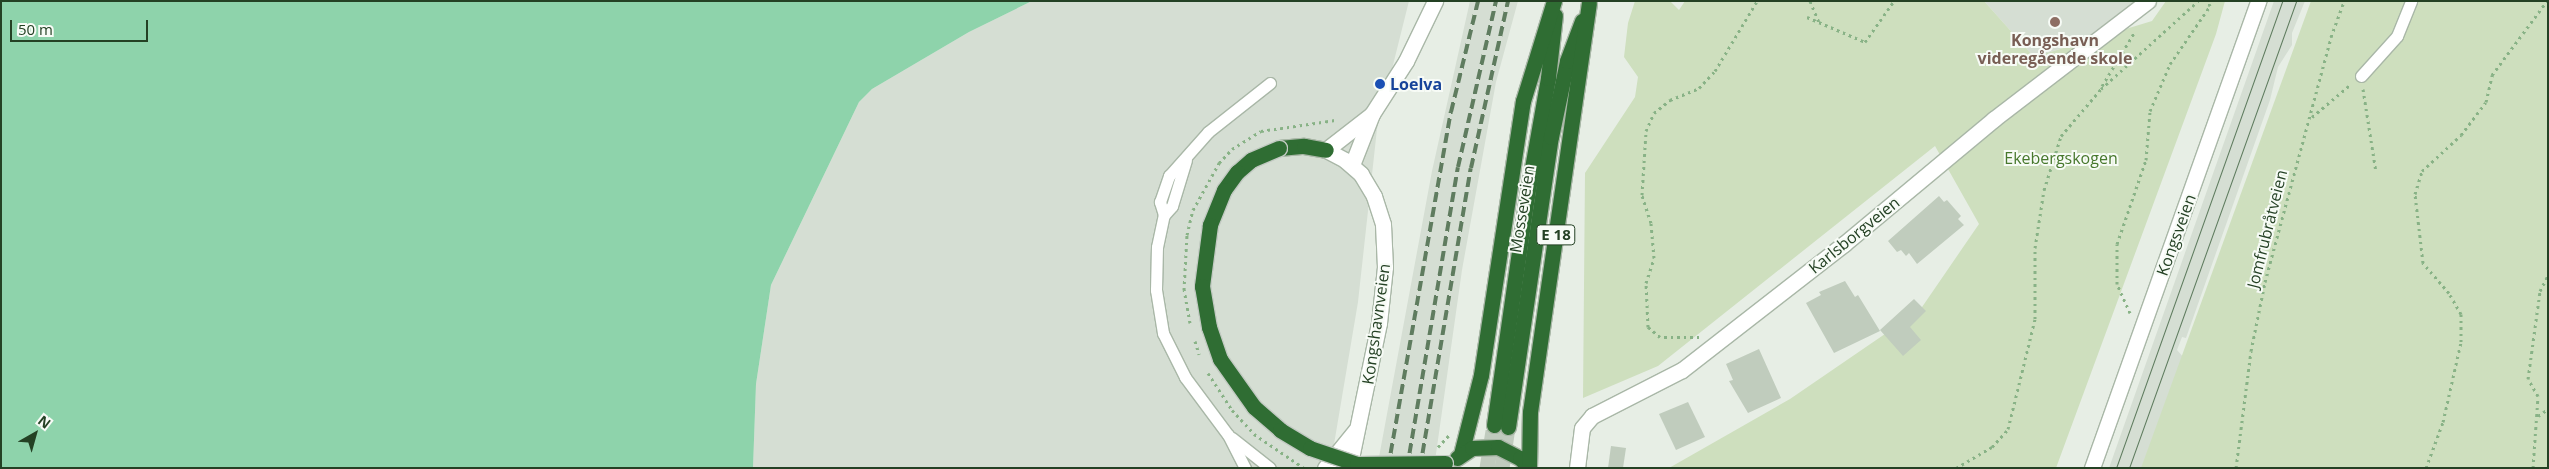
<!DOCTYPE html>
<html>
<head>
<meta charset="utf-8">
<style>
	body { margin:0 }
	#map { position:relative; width:2549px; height:469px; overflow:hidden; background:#e7eee5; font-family:"Open Sans",sans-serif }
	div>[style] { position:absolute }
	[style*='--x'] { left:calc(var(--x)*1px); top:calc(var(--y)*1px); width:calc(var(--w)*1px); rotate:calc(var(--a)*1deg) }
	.built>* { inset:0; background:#d5ded3 }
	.green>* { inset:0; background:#cedfbe }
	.water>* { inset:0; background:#8ed3ab }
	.building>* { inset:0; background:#c0ccbd }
	.highway-tunnel>* { height:15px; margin-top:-7.5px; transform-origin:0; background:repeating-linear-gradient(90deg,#c0cbbe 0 15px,transparent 0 23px) }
	.path>* { height:3px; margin-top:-1.5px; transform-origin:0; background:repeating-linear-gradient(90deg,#88b286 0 2.5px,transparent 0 6.5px) }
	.roads { filter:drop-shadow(1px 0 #a9b7a7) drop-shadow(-1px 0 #a9b7a7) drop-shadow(0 1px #a9b7a7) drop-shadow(0 -1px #a9b7a7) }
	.lane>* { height:11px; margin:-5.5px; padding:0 5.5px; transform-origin:5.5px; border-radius:5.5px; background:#fff }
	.street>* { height:15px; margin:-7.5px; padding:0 7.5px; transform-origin:7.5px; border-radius:7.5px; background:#fff }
	.secondary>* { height:15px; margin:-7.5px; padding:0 7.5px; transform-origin:7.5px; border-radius:7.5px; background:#fff }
	.highway>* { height:15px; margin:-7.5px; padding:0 7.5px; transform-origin:7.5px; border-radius:7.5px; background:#2f6d33 }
	.tram>* { height:1px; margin:-0.5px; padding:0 0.5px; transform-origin:0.5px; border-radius:0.5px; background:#5f7c5f }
	.rail>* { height:4px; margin-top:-2px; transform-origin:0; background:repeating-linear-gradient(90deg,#5f7c5f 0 10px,transparent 0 15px) }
	.path-bridge>* { height:3px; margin-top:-1.5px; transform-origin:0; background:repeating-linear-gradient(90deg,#88b286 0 2.5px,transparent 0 6.5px) }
	.bridges { filter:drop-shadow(1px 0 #c2cac2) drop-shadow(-1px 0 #c2cac2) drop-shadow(0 1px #c2cac2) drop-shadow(0 -1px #c2cac2) }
	.highway-bridge>* { height:15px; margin:-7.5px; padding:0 7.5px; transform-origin:7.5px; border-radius:7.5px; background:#2f6d33 }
	.dots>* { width:14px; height:14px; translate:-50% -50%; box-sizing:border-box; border:2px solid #f7fbf6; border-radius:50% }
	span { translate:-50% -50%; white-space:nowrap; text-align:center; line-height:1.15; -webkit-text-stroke:4px #f7fbf6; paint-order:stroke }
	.shield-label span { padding:1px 4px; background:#f7fbf6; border:1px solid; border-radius:4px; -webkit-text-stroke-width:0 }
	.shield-label { font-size:15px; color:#244124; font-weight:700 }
	.education-label { font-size:16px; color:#785e54; font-weight:700 }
	.transit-label { font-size:16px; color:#164399; font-weight:700 }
	.left { translate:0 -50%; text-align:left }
	.park-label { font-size:16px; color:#47782d }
	.street-label { font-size:16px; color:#244124 }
	.frame { position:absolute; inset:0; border:2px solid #244124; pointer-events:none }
	.north { position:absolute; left:10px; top:409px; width:50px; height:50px; -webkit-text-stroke:4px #f7fbf6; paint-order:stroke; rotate:38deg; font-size:14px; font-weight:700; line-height:20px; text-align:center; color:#244124 }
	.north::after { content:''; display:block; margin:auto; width:18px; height:22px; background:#244124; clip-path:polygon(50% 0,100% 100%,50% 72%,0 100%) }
	.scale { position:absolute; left:10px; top:20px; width:138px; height:22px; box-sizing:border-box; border:2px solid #244124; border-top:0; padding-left:6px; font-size:15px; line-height:18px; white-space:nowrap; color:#244124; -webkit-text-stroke:4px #f7fbf6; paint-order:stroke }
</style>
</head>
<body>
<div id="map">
	<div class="built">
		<i style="clip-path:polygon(1032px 1px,1409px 1px,1377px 129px,1358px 302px,1330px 468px,753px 468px,756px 384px,771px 285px,859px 102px,872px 89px,969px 32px)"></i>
		<i style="clip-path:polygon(1470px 1px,1518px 1px,1496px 82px,1462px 270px,1434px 468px,1377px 468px,1432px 171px)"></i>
		<i style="clip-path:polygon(1984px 1px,2135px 1px,2082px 42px,2034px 57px)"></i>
		<i style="clip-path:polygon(2274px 1px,2305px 1px,2292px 33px,2292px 45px,2278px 67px,2270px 100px,2186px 338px,2182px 337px,2177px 350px,2185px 359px,2147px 468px,2109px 468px)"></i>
	</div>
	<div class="green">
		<i style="clip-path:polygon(1635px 1px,1670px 1px,1679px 10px,1685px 1px,1984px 1px,2034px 57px,2152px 21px,2166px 1px,2225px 1px,2216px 34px,2056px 468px,1669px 468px,1790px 399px,1920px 310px,1979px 224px,1935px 146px,1658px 366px,1583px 398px,1585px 173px,1635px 97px,1638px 77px,1624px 57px,1628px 23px)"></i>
		<i style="clip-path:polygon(2311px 1px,2548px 1px,2548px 468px,2141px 468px)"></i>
	</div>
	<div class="water">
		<i style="clip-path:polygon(1px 1px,1032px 1px,969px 32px,872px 89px,859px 102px,771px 285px,756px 384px,753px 468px,1px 468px)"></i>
	</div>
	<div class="building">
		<i style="clip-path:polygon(1939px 196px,1944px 202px,1947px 200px,1961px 216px,1958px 219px,1964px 225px,1917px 264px,1909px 253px,1906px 256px,1901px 250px,1897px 252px,1888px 241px)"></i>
		<i style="clip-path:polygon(1845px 281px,1855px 297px,1858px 295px,1880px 331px,1834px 353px,1806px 303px,1821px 295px,1819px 292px)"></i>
		<i style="clip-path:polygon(1914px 299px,1926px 311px,1910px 327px,1921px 340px,1903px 356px,1880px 330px)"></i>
		<i style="clip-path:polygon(1759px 349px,1781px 398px,1748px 413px,1729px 381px,1733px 380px,1726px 364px)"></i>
		<i style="clip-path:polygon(1688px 402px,1705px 437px,1676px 450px,1659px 414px)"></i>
		<i style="clip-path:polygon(1611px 446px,1626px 448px,1623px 468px,1608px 468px)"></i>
	</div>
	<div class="highway-tunnel">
		<i style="--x:1487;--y:468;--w:44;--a:-80.8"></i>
		<i style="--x:1502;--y:468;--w:41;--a:-81.7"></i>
	</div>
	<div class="path">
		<i style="--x:1810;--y:1;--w:23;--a:67"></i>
		<i style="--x:1807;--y:17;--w:63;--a:23.3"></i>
		<i style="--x:1865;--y:42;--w:50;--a:-54.7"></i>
		<i style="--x:2102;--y:86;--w:62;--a:-58.9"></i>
		<i style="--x:2363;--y:89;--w:84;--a:81.1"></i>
		<i style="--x:2312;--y:117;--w:51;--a:-40.2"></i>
		<i style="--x:2130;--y:313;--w:32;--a:-114"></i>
		<i style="--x:2117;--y:284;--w:40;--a:-90"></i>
		<i style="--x:2117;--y:244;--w:89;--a:-71"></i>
		<i style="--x:2146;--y:160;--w:49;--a:-85.3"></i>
		<i style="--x:2150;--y:111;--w:51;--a:-66.9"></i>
		<i style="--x:2170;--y:64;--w:70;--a:-55.4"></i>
		<i style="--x:2210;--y:6;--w:5;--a:-112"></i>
		<i style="--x:1190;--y:323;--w:34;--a:-100"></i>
		<i style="--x:1184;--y:290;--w:55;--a:-86.9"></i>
		<i style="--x:1187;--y:235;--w:26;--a:-77"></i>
		<i style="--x:1193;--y:210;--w:54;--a:-61"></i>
		<i style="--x:1219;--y:163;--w:19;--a:-47"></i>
		<i style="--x:1232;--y:149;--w:34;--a:-32"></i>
		<i style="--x:1261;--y:131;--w:75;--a:-8.5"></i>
		<i style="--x:1699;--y:337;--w:39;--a:180"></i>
		<i style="--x:1660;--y:337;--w:16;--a:-140"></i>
		<i style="--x:1648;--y:327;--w:44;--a:-92.6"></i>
		<i style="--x:1646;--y:283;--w:26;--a:-72"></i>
		<i style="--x:1654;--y:258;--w:35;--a:-95"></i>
		<i style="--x:1651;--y:223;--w:29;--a:-108"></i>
		<i style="--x:1642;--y:195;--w:64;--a:-86.4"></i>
		<i style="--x:1646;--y:131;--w:20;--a:-66"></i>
		<i style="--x:1654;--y:113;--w:21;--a:-39"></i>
		<i style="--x:1670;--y:100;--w:31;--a:-22"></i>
		<i style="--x:1699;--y:88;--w:23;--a:-47"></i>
		<i style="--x:1715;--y:71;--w:82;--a:-59"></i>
		<i style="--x:1195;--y:341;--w:14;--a:73"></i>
		<i style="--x:1208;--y:373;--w:44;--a:57"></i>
		<i style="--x:1232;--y:410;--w:33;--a:47"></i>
		<i style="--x:1254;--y:434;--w:60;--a:34.2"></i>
		<i style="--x:2538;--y:416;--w:12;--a:-35"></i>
		<i style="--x:1956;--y:468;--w:42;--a:-30.3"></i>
		<i style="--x:1992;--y:447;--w:24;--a:-48"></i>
		<i style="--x:2008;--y:429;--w:113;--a:-76.2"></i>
		<i style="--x:2035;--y:319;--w:71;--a:-90"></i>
		<i style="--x:2035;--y:248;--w:59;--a:-81.2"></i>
		<i style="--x:2044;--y:190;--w:57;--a:-72.5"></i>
		<i style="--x:2061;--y:136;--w:62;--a:-49.6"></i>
		<i style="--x:2101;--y:89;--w:131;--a:-42.2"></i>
		<i style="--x:2236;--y:468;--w:118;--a:-82.7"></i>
		<i style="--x:2251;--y:351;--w:70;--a:-78.5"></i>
		<i style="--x:2265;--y:282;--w:254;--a:-74.9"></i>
		<i style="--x:2331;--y:37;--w:38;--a:-70"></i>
		<i style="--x:2426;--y:468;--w:49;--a:-69.7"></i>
		<i style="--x:2443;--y:422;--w:82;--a:-77.3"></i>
		<i style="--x:2461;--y:342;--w:28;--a:-90"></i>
		<i style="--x:2461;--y:314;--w:24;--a:-120"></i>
		<i style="--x:2449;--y:293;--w:40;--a:-131"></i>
		<i style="--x:2423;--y:263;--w:69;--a:-96.6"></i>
		<i style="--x:2415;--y:194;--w:24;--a:-73"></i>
		<i style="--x:2422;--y:171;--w:53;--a:-42.7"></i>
		<i style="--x:2461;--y:135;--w:41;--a:-52.9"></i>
		<i style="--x:2486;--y:102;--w:28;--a:-77"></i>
		<i style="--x:2492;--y:75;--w:92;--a:-53.4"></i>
		<i style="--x:2533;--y:468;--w:72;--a:-86"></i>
		<i style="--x:2538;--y:396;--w:20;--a:-120"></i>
		<i style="--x:2528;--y:379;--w:89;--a:-82.2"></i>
		<i style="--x:2540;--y:291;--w:18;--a:-63"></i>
	</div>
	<div class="roads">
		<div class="lane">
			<i style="--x:2361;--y:76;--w:54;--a:-48"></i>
			<i style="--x:2397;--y:36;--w:38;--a:-68"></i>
			<i style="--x:1164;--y:215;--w:12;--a:-48"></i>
			<i style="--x:1172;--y:206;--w:48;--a:-73.1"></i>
			<i style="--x:1232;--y:438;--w:48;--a:38.3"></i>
			<i style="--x:1245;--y:468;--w:37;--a:-117"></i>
			<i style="--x:1228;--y:435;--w:72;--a:-126.6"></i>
			<i style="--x:1185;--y:377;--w:49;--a:-116.6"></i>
			<i style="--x:1163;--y:333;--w:44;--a:-99.2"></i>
			<i style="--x:1156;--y:290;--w:43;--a:-88.7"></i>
			<i style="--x:1157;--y:247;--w:33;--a:-78"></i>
			<i style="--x:1164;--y:215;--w:14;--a:-107"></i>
			<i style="--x:1160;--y:202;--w:28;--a:-71"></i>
			<i style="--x:1169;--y:176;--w:59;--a:-48.4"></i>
			<i style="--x:1208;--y:132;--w:79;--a:-38.3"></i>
		</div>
		<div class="street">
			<i style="--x:1352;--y:165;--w:55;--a:-68.6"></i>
			<i style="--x:1372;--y:114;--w:63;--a:-57.3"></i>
			<i style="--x:1406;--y:61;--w:67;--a:-64.2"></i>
			<i style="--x:1325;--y:468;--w:48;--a:-51"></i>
			<i style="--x:1349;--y:468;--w:148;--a:-78.3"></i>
			<i style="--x:1379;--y:323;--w:56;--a:-83.9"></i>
			<i style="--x:1385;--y:267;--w:43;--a:-92.7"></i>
			<i style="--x:1383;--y:224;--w:29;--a:-108"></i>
			<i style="--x:1374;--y:196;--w:26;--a:-121"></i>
			<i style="--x:1361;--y:174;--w:21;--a:-139"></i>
			<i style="--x:1345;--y:160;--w:21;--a:-152"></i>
			<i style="--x:1326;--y:150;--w:58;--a:-38"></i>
			<i style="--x:1577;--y:468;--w:40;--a:-82.9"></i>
			<i style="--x:1582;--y:428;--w:16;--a:-50"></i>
			<i style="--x:1592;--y:416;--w:101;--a:-27.1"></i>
			<i style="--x:1682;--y:370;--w:205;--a:-37.9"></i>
			<i style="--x:1844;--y:244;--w:195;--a:-39.8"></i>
			<i style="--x:1994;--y:119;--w:194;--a:-37.5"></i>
		</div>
		<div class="secondary">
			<i style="--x:2092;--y:468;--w:496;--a:-70.4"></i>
		</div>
		<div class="highway">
			<i style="--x:1279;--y:148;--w:25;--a:-5"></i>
			<i style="--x:1304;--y:146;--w:22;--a:10"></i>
			<i style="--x:1494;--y:425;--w:231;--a:-81.8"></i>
			<i style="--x:1527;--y:196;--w:120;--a:-79.9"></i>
			<i style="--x:1548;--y:78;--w:63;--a:-83.7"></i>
			<i style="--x:1508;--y:427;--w:293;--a:-81.6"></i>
			<i style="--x:1551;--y:137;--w:78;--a:-78.1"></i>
			<i style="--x:1567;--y:61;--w:43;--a:-69.4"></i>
			<i style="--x:1461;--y:454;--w:81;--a:-75.8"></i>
			<i style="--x:1481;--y:375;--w:277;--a:-81.3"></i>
			<i style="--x:1523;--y:101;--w:105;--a:-72.8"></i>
			<i style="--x:1457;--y:458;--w:18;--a:-34"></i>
			<i style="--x:1472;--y:448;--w:26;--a:-2"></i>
			<i style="--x:1498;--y:447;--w:25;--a:27"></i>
			<i style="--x:1520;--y:458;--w:13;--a:48"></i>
			<i style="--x:1529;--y:468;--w:56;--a:-89"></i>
			<i style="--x:1530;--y:412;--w:413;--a:-81.8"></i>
		</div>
	</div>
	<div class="tram">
		<i style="--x:2116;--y:468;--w:496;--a:-70.4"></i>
		<i style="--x:2129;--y:468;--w:496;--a:-70.3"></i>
	</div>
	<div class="rail">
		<i style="--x:1388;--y:468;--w:362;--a:-80"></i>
		<i style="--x:1451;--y:112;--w:114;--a:-76.3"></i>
		<i style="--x:1407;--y:468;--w:305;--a:-80.4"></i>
		<i style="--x:1458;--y:167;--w:170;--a:-77.1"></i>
		<i style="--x:1420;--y:468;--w:304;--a:-80.4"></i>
		<i style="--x:1471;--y:168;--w:171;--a:-77.5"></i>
	</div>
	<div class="path-bridge">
		<i style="--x:1438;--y:447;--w:19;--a:-47"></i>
	</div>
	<div class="bridges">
		<div class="highway-bridge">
			<i style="--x:1279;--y:148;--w:30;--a:157"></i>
			<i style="--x:1251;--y:160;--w:18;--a:139"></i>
			<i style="--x:1237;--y:172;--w:22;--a:126"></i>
			<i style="--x:1224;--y:190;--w:38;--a:112"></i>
			<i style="--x:1210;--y:225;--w:62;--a:97.5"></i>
			<i style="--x:1202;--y:286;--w:42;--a:80.3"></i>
			<i style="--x:1209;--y:327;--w:34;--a:71"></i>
			<i style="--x:1220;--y:359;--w:59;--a:54.7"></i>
			<i style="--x:1254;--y:407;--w:35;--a:41"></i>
			<i style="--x:1280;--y:430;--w:35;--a:31"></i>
			<i style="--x:1310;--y:448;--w:50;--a:18.8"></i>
			<i style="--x:1357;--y:464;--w:88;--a:-0.7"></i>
		</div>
	</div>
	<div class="dots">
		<i style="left:2055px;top:22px;background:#8d6e63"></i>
		<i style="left:1380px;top:84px;background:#1a4fb4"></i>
	</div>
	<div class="shield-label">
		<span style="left:1556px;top:235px">E 18</span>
	</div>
	<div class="education-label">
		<span style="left:2055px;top:49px">Kongshavn<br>videregående skole</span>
	</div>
	<div class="transit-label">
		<span class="left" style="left:1390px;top:84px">Loelva</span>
	</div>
	<div class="park-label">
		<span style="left:2061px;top:158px">Ekebergskogen</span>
	</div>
	<div class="street-label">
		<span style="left:1522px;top:209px;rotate:-81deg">Mosseveien</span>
		<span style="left:2267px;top:229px;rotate:-76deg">Jomfrubråtveien</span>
		<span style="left:1854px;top:235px;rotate:-39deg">Karlsborgveien</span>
		<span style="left:2176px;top:235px;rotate:-70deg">Kongsveien</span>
		<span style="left:1376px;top:324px;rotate:-82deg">Kongshavnveien</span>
	</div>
	<div class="frame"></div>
	<div class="north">N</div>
	<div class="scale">50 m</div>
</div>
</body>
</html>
